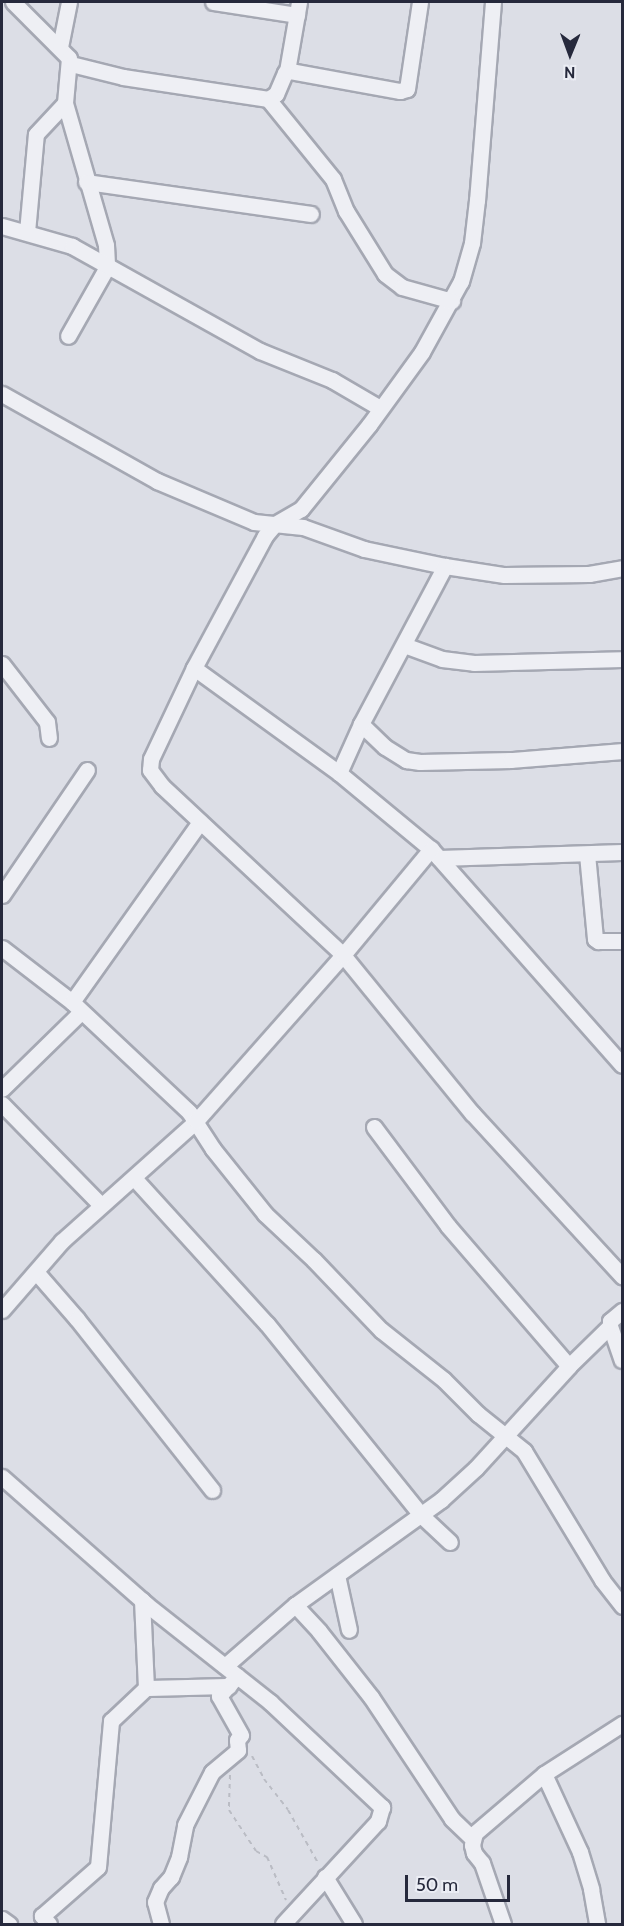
<!DOCTYPE html>
<html>
<head>
<meta charset="utf-8">
<style>
	body { margin:0 }
	#map { position:relative; width:624px; height:1926px; overflow:hidden; background:#dcdee6; font-family:Cabin,sans-serif }
	div>[style] { position:absolute }
	[style*='--x'] { left:calc(var(--x)*1px); top:calc(var(--y)*1px); width:calc(var(--w)*1px); rotate:calc(var(--a)*1deg) }
	.path>* { height:2px; margin-top:-1px; transform-origin:0; background:repeating-linear-gradient(90deg,#babcc4 0 4.5px,transparent 0 9px) }
	.roads { filter:drop-shadow(2px 0 #a5a8b3) drop-shadow(-2px 0 #a5a8b3) drop-shadow(0 2px #a5a8b3) drop-shadow(0 -2px #a5a8b3) }
	.minor>* { height:15px; margin:-7.5px; padding:0 7.5px; transform-origin:7.5px; border-radius:7.5px; background:#eeeff4 }
	span { translate:-50% -50%; white-space:nowrap; text-align:center; line-height:1.15; -webkit-text-stroke:4.5px #ebedf4; paint-order:stroke }
	.frame { position:absolute; inset:0; border:3px solid #26293c; pointer-events:none }
	.north { position:absolute; left:540px; top:24px; width:60px; height:60px; -webkit-text-stroke:4px #ebedf4; paint-order:stroke; rotate:181deg; font-size:16px; font-weight:700; line-height:24px; text-align:center; color:#26293c }
	.north::after { content:''; display:block; margin:auto; width:21px; height:27px; background:#26293c; clip-path:polygon(50% 0,100% 100%,50% 72%,0 100%) }
	.scale { position:absolute; left:405px; top:1875px; width:105px; height:27px; box-sizing:border-box; border:3px solid #26293c; border-top:0; padding-left:8px; font-size:18px; line-height:21px; white-space:nowrap; color:#26293c; -webkit-text-stroke:4px #ebedf4; paint-order:stroke }
</style>
</head>
<body>
<div id="map">
	<div class="path">
		<i style="--x:252;--y:1756;--w:26;--a:62"></i>
		<i style="--x:264;--y:1779;--w:39;--a:52"></i>
		<i style="--x:288;--y:1810;--w:61;--a:60.5"></i>
		<i style="--x:230;--y:1775;--w:35;--a:92"></i>
		<i style="--x:229;--y:1810;--w:49;--a:56.6"></i>
		<i style="--x:256;--y:1851;--w:13;--a:29"></i>
		<i style="--x:267;--y:1857;--w:47;--a:66.2"></i>
	</div>
	<div class="roads">
		<div class="minor">
			<i style="--x:13;--y:2;--w:79;--a:45"></i>
			<i style="--x:69;--y:58;--w:45;--a:95.1"></i>
			<i style="--x:65;--y:103;--w:148;--a:73.9"></i>
			<i style="--x:106;--y:245;--w:22;--a:87"></i>
			<i style="--x:107;--y:267;--w:79;--a:119.5"></i>
			<i style="--x:213;--y:2;--w:85;--a:8.8"></i>
			<i style="--x:493;--y:2;--w:199;--a:94.6"></i>
			<i style="--x:477;--y:200;--w:43;--a:96.6"></i>
			<i style="--x:472;--y:243;--w:40;--a:106"></i>
			<i style="--x:461;--y:281;--w:81;--a:118.8"></i>
			<i style="--x:422;--y:352;--w:90;--a:126"></i>
			<i style="--x:369;--y:425;--w:108;--a:129"></i>
			<i style="--x:301;--y:509;--w:30;--a:150"></i>
			<i style="--x:275;--y:524;--w:16;--a:130"></i>
			<i style="--x:265;--y:536;--w:150;--a:118.3"></i>
			<i style="--x:194;--y:668;--w:101;--a:115.3"></i>
			<i style="--x:151;--y:759;--w:11;--a:95"></i>
			<i style="--x:150;--y:770;--w:20;--a:53"></i>
			<i style="--x:162;--y:786;--w:248;--a:43"></i>
			<i style="--x:343;--y:955;--w:204;--a:50.8"></i>
			<i style="--x:472;--y:1113;--w:222;--a:47.4"></i>
			<i style="--x:60;--y:47;--w:46;--a:-78.7"></i>
			<i style="--x:71;--y:64;--w:54;--a:14"></i>
			<i style="--x:123;--y:77;--w:147;--a:8.6"></i>
			<i style="--x:268;--y:99;--w:9;--a:-32"></i>
			<i style="--x:276;--y:94;--w:23;--a:-67"></i>
			<i style="--x:285;--y:73;--w:5;--a:-22"></i>
			<i style="--x:290;--y:71;--w:112;--a:10.3"></i>
			<i style="--x:400;--y:91;--w:7;--a:-16"></i>
			<i style="--x:407;--y:89;--w:88;--a:-81.5"></i>
			<i style="--x:287;--y:71;--w:70;--a:-80.1"></i>
			<i style="--x:268;--y:99;--w:103;--a:50.9"></i>
			<i style="--x:333;--y:179;--w:35;--a:68"></i>
			<i style="--x:346;--y:211;--w:74;--a:58.2"></i>
			<i style="--x:385;--y:274;--w:21;--a:37"></i>
			<i style="--x:402;--y:287;--w:52;--a:15.6"></i>
			<i style="--x:86;--y:182;--w:227;--a:8.1"></i>
			<i style="--x:2;--y:226;--w:73;--a:15.9"></i>
			<i style="--x:72;--y:246;--w:215;--a:29.2"></i>
			<i style="--x:260;--y:351;--w:78;--a:21.9"></i>
			<i style="--x:332;--y:380;--w:56;--a:30.3"></i>
			<i style="--x:27;--y:232;--w:98;--a:-84.8"></i>
			<i style="--x:36;--y:134;--w:42;--a:-46.9"></i>
			<i style="--x:2;--y:394;--w:178;--a:29.3"></i>
			<i style="--x:157;--y:481;--w:105;--a:22.9"></i>
			<i style="--x:254;--y:522;--w:49;--a:5.8"></i>
			<i style="--x:303;--y:527;--w:65;--a:19.8"></i>
			<i style="--x:364;--y:549;--w:83;--a:11.9"></i>
			<i style="--x:445;--y:566;--w:60;--a:8.7"></i>
			<i style="--x:504;--y:575;--w:85;--a:-0.7"></i>
			<i style="--x:589;--y:574;--w:34;--a:-10"></i>
			<i style="--x:404;--y:645;--w:40;--a:20.2"></i>
			<i style="--x:442;--y:659;--w:32;--a:7"></i>
			<i style="--x:474;--y:663;--w:148;--a:-1.5"></i>
			<i style="--x:2;--y:664;--w:73;--a:52.2"></i>
			<i style="--x:47;--y:722;--w:16;--a:83"></i>
			<i style="--x:194;--y:668;--w:179;--a:35.9"></i>
			<i style="--x:339;--y:773;--w:119;--a:39.6"></i>
			<i style="--x:431;--y:849;--w:288;--a:48.5"></i>
			<i style="--x:361;--y:724;--w:33;--a:44"></i>
			<i style="--x:385;--y:747;--w:25;--a:32"></i>
			<i style="--x:406;--y:760;--w:14;--a:8"></i>
			<i style="--x:420;--y:762;--w:91;--a:-1.3"></i>
			<i style="--x:511;--y:760;--w:111;--a:-4.6"></i>
			<i style="--x:339;--y:773;--w:54;--a:-65.8"></i>
			<i style="--x:361;--y:724;--w:179;--a:-62"></i>
			<i style="--x:587;--y:854;--w:85;--a:84.6"></i>
			<i style="--x:595;--y:939;--w:4;--a:34"></i>
			<i style="--x:598;--y:941;--w:24;--a:0"></i>
			<i style="--x:439;--y:858;--w:183;--a:-1.9"></i>
			<i style="--x:2;--y:895;--w:151;--a:-55.8"></i>
			<i style="--x:2;--y:948;--w:88;--a:37.6"></i>
			<i style="--x:72;--y:1002;--w:161;--a:43.2"></i>
			<i style="--x:189;--y:1112;--w:44;--a:57"></i>
			<i style="--x:213;--y:1149;--w:83;--a:51.3"></i>
			<i style="--x:265;--y:1214;--w:67;--a:43.2"></i>
			<i style="--x:314;--y:1260;--w:97;--a:46.3"></i>
			<i style="--x:381;--y:1330;--w:80;--a:38.4"></i>
			<i style="--x:444;--y:1380;--w:48;--a:45"></i>
			<i style="--x:478;--y:1414;--w:59;--a:38.8"></i>
			<i style="--x:524;--y:1451;--w:151;--a:58.8"></i>
			<i style="--x:602;--y:1580;--w:33;--a:52"></i>
			<i style="--x:72;--y:1002;--w:221;--a:-54.6"></i>
			<i style="--x:2;--y:1089;--w:110;--a:-44.3"></i>
			<i style="--x:2;--y:1104;--w:141;--a:45.6"></i>
			<i style="--x:374;--y:1127;--w:124;--a:53.2"></i>
			<i style="--x:448;--y:1226;--w:185;--a:49.2"></i>
			<i style="--x:134;--y:1178;--w:197;--a:47.7"></i>
			<i style="--x:267;--y:1324;--w:247;--a:51.1"></i>
			<i style="--x:422;--y:1516;--w:38;--a:43"></i>
			<i style="--x:37;--y:1273;--w:61;--a:49"></i>
			<i style="--x:77;--y:1319;--w:218;--a:51.7"></i>
			<i style="--x:2;--y:1310;--w:91;--a:-49"></i>
			<i style="--x:62;--y:1241;--w:180;--a:-41.8"></i>
			<i style="--x:196;--y:1121;--w:222;--a:-48.5"></i>
			<i style="--x:343;--y:955;--w:138;--a:-50.3"></i>
			<i style="--x:610;--y:1326;--w:36;--a:71"></i>
			<i style="--x:2;--y:1477;--w:192;--a:41.4"></i>
			<i style="--x:146;--y:1604;--w:158;--a:38.3"></i>
			<i style="--x:270;--y:1702;--w:154;--a:43.2"></i>
			<i style="--x:382;--y:1807;--w:15;--a:106"></i>
			<i style="--x:378;--y:1821;--w:140;--a:132.7"></i>
			<i style="--x:337;--y:1575;--w:56;--a:77.7"></i>
			<i style="--x:295;--y:1605;--w:35;--a:47"></i>
			<i style="--x:319;--y:1631;--w:84;--a:51.8"></i>
			<i style="--x:371;--y:1697;--w:146;--a:56.4"></i>
			<i style="--x:452;--y:1819;--w:28;--a:44"></i>
			<i style="--x:225;--y:1666;--w:93;--a:-41.1"></i>
			<i style="--x:295;--y:1605;--w:180;--a:-35.7"></i>
			<i style="--x:441;--y:1500;--w:47;--a:-42.4"></i>
			<i style="--x:476;--y:1468;--w:138;--a:-47.6"></i>
			<i style="--x:569;--y:1366;--w:57;--a:-44.3"></i>
			<i style="--x:610;--y:1326;--w:5;--a:-90"></i>
			<i style="--x:610;--y:1321;--w:16;--a:-40"></i>
			<i style="--x:146;--y:1688;--w:83;--a:-1.4"></i>
			<i style="--x:544;--y:1774;--w:86;--a:65.2"></i>
			<i style="--x:580;--y:1852;--w:39;--a:73"></i>
			<i style="--x:591;--y:1889;--w:36;--a:80"></i>
			<i style="--x:325;--y:1877;--w:55;--a:58.3"></i>
			<i style="--x:2;--y:1919;--w:9;--a:36"></i>
			<i style="--x:49;--y:1924;--w:11;--a:-131"></i>
			<i style="--x:42;--y:1916;--w:74;--a:-41.2"></i>
			<i style="--x:98;--y:1867;--w:147;--a:-84.9"></i>
			<i style="--x:111;--y:1721;--w:48;--a:-43.3"></i>
			<i style="--x:146;--y:1688;--w:88;--a:-92.6"></i>
			<i style="--x:161;--y:1924;--w:23;--a:-105"></i>
			<i style="--x:155;--y:1902;--w:15;--a:-67"></i>
			<i style="--x:161;--y:1888;--w:15;--a:-48"></i>
			<i style="--x:171;--y:1877;--w:22;--a:-68"></i>
			<i style="--x:179;--y:1857;--w:33;--a:-79"></i>
			<i style="--x:185;--y:1825;--w:59;--a:-63"></i>
			<i style="--x:212;--y:1772;--w:34;--a:-40"></i>
			<i style="--x:238;--y:1750;--w:10;--a:-96"></i>
			<i style="--x:237;--y:1740;--w:6;--a:-51"></i>
			<i style="--x:241;--y:1735;--w:45;--a:-119.4"></i>
			<i style="--x:219;--y:1696;--w:27;--a:-48"></i>
			<i style="--x:503;--y:1924;--w:65;--a:-109"></i>
			<i style="--x:482;--y:1863;--w:13;--a:-129"></i>
			<i style="--x:474;--y:1853;--w:8;--a:-104"></i>
			<i style="--x:472;--y:1845;--w:12;--a:-76"></i>
			<i style="--x:475;--y:1833;--w:91;--a:-40.5"></i>
			<i style="--x:544;--y:1774;--w:93;--a:-32.7"></i>
		</div>
	</div>
	<div class="frame"></div>
	<div class="north">N</div>
	<div class="scale">50 m</div>
</div>
</body>
</html>
